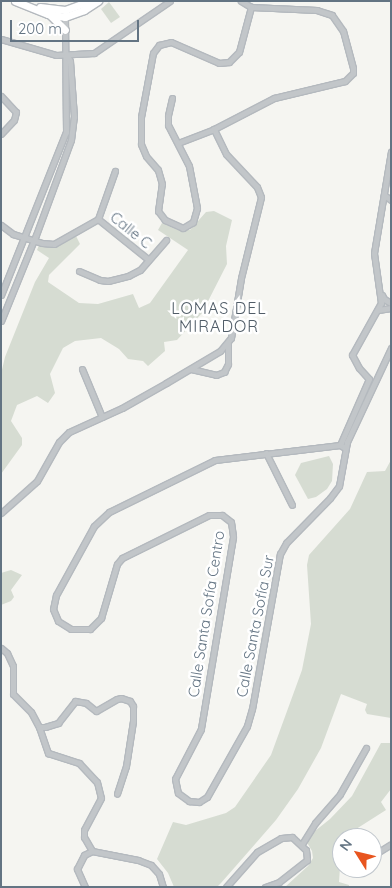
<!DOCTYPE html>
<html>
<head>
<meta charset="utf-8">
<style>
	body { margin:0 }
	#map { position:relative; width:392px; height:888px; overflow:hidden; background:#f5f5f1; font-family:Quicksand,sans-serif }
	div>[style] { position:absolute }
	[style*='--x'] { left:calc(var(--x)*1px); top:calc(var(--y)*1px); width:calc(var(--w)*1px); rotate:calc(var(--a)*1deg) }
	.green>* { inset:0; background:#d6dcd2 }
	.roads { filter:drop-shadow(1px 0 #b4b9be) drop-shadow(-1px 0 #b4b9be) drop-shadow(0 1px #b4b9be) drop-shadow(0 -1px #b4b9be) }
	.street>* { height:5px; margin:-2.5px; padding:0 2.5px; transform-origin:2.5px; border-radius:2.5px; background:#c2c6c9 }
	.secondary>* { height:7px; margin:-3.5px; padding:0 3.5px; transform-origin:3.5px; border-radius:3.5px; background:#fff }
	span { translate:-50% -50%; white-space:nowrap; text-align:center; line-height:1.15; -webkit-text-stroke:5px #fff; paint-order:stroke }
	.street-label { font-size:15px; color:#637483 }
	.neighbourhood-label { font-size:16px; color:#515d68; letter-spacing:1px }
	.frame { position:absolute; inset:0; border:2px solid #637483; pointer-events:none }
	.north { position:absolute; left:332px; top:828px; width:50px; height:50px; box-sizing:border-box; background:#fff; border:1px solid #c1c7cd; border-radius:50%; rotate:306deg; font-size:14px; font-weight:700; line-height:20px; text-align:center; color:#637483 }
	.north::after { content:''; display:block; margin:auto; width:18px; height:22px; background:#e8551f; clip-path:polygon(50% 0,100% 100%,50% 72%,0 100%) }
	.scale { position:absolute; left:10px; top:20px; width:129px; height:22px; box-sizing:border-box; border:2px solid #637483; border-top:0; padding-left:6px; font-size:15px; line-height:18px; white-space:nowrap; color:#637483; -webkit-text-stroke:4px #fff; paint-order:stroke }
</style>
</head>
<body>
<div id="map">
	<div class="green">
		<i style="clip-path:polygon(109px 2px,120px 17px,111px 23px,101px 9px)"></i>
		<i style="clip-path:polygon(214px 211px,232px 220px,226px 246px,227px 264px,202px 313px,177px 340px,164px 342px,165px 351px,148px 366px,143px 361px,128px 359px,119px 349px,101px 338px,75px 341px,63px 348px,50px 374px,55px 393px,48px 403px,37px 396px,17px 405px,11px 421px,22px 438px,22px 445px,1px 474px,1px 374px,5px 357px,35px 282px,49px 258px,37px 250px,39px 245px,52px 247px,76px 236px,80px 244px,49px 275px,48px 282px,79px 303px,98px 304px,133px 294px,139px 308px,150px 303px,188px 250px,158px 230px,162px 223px,178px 230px,190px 230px,206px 212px)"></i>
		<i style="clip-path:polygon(329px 456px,333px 464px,332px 481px,327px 489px,316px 497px,308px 499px,295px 475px,301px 463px)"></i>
		<i style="clip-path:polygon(391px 460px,391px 718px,367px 714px,365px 710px,367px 704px,341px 694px,321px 748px,298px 789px,276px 820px,221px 883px,217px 887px,174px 887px,168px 873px,157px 859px,173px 822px,186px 825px,226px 813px,235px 807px,271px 755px,302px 670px,311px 624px,307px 565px,309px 555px,350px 509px,367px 472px,385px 471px)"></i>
		<i style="clip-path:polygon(11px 570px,22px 575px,11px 590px,14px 597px,11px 601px,1px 605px,1px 573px)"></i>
		<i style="clip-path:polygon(381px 743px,391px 743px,391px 789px,381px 802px,386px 810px,342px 838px,339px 882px,349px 885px,349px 887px,285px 887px,308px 866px,313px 858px,312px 851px,305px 839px,330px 819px,352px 796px)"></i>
	</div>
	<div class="roads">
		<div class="street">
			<i style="--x:1;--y:39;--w:57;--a:16.2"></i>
			<i style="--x:56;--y:55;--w:38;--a:-3"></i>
			<i style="--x:94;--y:53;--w:92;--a:-34.4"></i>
			<i style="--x:1;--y:96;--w:22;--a:47"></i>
			<i style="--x:16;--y:112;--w:8;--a:104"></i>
			<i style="--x:14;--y:120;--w:19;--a:133"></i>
			<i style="--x:172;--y:98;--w:18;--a:103"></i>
			<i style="--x:168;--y:116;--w:9;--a:90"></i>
			<i style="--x:168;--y:125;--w:46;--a:62.9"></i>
			<i style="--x:189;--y:166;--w:43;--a:79.2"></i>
			<i style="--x:197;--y:208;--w:15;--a:106"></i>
			<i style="--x:193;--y:222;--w:12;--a:149"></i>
			<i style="--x:183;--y:228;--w:20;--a:-156"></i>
			<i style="--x:165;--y:220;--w:11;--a:-128"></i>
			<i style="--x:158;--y:211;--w:27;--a:-82"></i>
			<i style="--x:162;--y:184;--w:15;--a:-106"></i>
			<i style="--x:158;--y:170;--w:18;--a:-131"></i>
			<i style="--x:146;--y:156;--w:13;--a:-113"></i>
			<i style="--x:141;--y:144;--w:27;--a:-90"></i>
			<i style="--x:141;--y:117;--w:65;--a:-79.4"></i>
			<i style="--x:153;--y:53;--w:10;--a:-53"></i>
			<i style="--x:159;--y:45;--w:12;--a:-14"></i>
			<i style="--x:171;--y:42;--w:52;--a:23.6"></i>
			<i style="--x:219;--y:63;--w:10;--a:-6"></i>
			<i style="--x:229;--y:62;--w:14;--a:-45"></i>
			<i style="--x:239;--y:52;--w:47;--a:-75.1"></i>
			<i style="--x:178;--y:143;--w:39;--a:-21"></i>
			<i style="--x:384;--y:195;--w:9;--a:36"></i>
			<i style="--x:98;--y:219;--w:51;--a:-70.5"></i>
			<i style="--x:1;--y:225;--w:15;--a:37"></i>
			<i style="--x:13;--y:234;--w:30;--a:17"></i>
			<i style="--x:42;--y:243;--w:12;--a:5"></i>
			<i style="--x:54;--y:244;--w:51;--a:-29.6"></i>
			<i style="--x:98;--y:219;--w:65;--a:38.8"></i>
			<i style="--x:79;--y:271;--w:23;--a:23"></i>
			<i style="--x:100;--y:280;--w:8;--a:7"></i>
			<i style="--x:108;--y:281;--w:21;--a:-14"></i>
			<i style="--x:128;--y:276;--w:13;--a:-27"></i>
			<i style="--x:140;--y:270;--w:40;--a:-49"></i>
			<i style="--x:1;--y:295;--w:175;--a:-68.3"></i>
			<i style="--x:66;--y:132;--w:116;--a:-90.5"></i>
			<i style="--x:382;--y:295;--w:4;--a:63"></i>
			<i style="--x:384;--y:299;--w:8;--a:30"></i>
			<i style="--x:378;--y:310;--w:13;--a:-9"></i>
			<i style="--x:1;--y:321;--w:93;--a:-67.9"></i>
			<i style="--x:36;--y:235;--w:101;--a:-69.8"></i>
			<i style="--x:71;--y:140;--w:23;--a:-83"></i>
			<i style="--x:74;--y:117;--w:56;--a:-94.1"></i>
			<i style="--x:70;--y:61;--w:7;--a:-117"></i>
			<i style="--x:82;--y:369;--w:52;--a:67.4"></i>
			<i style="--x:191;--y:369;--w:26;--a:13"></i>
			<i style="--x:216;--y:375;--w:9;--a:-21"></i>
			<i style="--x:224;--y:372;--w:9;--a:-63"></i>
			<i style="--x:228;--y:364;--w:20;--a:-90"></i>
			<i style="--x:369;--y:379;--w:15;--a:-132"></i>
			<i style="--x:359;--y:368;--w:15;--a:-118"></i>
			<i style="--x:352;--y:355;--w:60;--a:-60.9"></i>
			<i style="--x:381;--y:303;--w:50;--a:-98"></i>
			<i style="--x:374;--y:253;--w:103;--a:-80.5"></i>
			<i style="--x:340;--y:445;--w:72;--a:-66.3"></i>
			<i style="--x:345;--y:448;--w:6;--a:-149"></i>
			<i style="--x:340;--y:445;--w:126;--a:173.2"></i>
			<i style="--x:215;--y:460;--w:118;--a:153.9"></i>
			<i style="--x:109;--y:512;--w:21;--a:137"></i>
			<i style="--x:94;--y:526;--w:79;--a:118.8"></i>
			<i style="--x:56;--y:595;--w:14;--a:102"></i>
			<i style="--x:53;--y:609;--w:13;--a:67"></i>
			<i style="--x:58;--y:621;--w:15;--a:32"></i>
			<i style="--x:71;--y:629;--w:19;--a:0"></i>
			<i style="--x:90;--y:629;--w:16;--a:-45"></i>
			<i style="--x:101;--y:618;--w:56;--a:-73.5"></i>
			<i style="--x:117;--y:564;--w:8;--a:-50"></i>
			<i style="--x:122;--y:558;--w:97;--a:-26.3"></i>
			<i style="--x:209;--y:515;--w:13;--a:0"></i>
			<i style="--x:222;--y:515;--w:11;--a:38"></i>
			<i style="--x:231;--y:522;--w:15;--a:82"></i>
			<i style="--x:233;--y:537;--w:195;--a:99.5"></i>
			<i style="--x:201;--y:729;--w:56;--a:117.5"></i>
			<i style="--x:175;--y:779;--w:14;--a:78"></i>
			<i style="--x:178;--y:793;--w:14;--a:36"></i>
			<i style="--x:189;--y:801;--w:10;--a:6"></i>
			<i style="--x:199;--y:802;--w:9;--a:-32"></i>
			<i style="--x:207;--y:797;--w:81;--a:-60.6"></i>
			<i style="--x:247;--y:726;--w:18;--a:-74"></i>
			<i style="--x:252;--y:709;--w:158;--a:-79.8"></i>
			<i style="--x:280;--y:554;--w:13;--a:-61"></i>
			<i style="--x:286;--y:543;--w:63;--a:-45.6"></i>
			<i style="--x:330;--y:498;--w:15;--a:-53"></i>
			<i style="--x:339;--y:486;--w:45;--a:-79.7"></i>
			<i style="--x:347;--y:442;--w:104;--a:-64.9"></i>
			<i style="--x:266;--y:453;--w:58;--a:63.4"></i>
			<i style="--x:1;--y:513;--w:48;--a:-41.6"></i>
			<i style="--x:37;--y:481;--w:45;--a:-60.6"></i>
			<i style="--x:59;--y:442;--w:14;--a:-45"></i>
			<i style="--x:69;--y:432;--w:58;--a:-24.4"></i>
			<i style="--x:122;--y:408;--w:51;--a:-29.6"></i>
			<i style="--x:166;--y:383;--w:63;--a:-30.7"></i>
			<i style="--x:220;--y:351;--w:17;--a:-50"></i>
			<i style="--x:231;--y:338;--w:61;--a:-80.5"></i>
			<i style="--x:241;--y:278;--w:83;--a:-76.1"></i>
			<i style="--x:261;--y:197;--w:11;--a:-112"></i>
			<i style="--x:257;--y:187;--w:45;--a:-133.2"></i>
			<i style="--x:226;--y:154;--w:28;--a:-116"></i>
			<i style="--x:214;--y:129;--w:68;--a:-27.3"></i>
			<i style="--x:274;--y:98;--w:73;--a:-13.5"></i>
			<i style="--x:345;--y:81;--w:11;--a:-45"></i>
			<i style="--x:353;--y:73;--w:5;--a:-90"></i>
			<i style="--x:353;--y:68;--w:38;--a:-105"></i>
			<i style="--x:343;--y:31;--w:19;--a:-125"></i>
			<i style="--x:332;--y:15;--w:16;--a:-162"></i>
			<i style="--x:317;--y:10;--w:66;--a:-177.4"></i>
			<i style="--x:251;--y:7;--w:12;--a:-149"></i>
			<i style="--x:1;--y:648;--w:8;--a:40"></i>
			<i style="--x:7;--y:653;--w:14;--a:65"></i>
			<i style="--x:13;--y:666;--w:28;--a:90"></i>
			<i style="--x:13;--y:694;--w:25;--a:45"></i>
			<i style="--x:31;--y:712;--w:17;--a:62"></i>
			<i style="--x:39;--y:727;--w:28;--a:71"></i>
			<i style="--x:48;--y:753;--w:33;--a:18"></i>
			<i style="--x:79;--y:763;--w:26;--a:47"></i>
			<i style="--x:97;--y:782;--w:16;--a:76"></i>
			<i style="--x:101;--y:798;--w:36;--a:118"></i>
			<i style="--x:84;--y:830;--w:7;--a:90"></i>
			<i style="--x:84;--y:837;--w:16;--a:60"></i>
			<i style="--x:39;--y:727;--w:6;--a:0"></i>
			<i style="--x:45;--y:727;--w:14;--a:-17"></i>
			<i style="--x:58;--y:723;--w:28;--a:-52"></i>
			<i style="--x:75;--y:701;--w:11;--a:10"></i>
			<i style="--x:86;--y:703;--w:13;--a:39"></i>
			<i style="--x:96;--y:711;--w:24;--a:-30"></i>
			<i style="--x:117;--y:699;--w:4;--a:-14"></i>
			<i style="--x:121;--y:698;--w:9;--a:18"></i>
			<i style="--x:130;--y:701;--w:6;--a:59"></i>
			<i style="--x:133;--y:706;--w:15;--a:90"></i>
			<i style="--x:133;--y:721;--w:46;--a:98.8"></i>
			<i style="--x:126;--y:766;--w:29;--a:108"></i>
			<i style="--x:302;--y:844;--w:25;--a:-58"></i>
			<i style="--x:315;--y:823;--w:38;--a:-49"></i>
			<i style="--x:340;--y:794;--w:53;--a:-60.5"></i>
			<i style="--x:372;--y:856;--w:22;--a:-32"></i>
			<i style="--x:358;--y:870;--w:3;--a:-45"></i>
			<i style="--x:85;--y:887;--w:20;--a:-114"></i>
			<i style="--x:77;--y:869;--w:16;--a:-63"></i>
			<i style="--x:84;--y:855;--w:9;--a:-27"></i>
			<i style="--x:92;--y:851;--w:47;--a:11.1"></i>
			<i style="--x:138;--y:860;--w:14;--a:21"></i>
			<i style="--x:151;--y:865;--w:12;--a:48"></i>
			<i style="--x:159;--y:874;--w:14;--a:73"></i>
			<i style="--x:226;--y:887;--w:47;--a:-48.5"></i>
			<i style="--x:257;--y:852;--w:28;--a:-30"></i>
			<i style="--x:281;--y:838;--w:11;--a:-5"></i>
			<i style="--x:292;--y:837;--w:19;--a:43"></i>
			<i style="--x:306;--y:850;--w:10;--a:84"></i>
			<i style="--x:307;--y:860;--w:36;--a:142"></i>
			<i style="--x:279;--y:882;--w:15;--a:160"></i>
		</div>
		<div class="secondary">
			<i style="--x:15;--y:1;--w:35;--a:22"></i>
			<i style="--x:48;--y:14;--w:17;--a:10"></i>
			<i style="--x:65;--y:17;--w:20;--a:-20"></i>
			<i style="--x:84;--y:10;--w:17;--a:-33"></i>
			<i style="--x:40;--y:7;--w:25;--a:7"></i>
			<i style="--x:65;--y:10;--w:27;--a:-20"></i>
			<i style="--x:50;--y:15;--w:21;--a:45"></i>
		</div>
	</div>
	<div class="street-label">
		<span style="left:131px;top:230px;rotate:39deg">Calle C</span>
		<span style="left:206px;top:614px;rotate:-81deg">Calle Santa Sofía Centro</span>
		<span style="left:255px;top:626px;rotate:-79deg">Calle Santa Sofía Sur</span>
	</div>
	<div class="neighbourhood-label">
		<span style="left:219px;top:317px">LOMAS DEL<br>MIRADOR</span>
	</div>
	<div class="frame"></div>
	<div class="north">N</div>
	<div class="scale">200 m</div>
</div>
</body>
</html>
